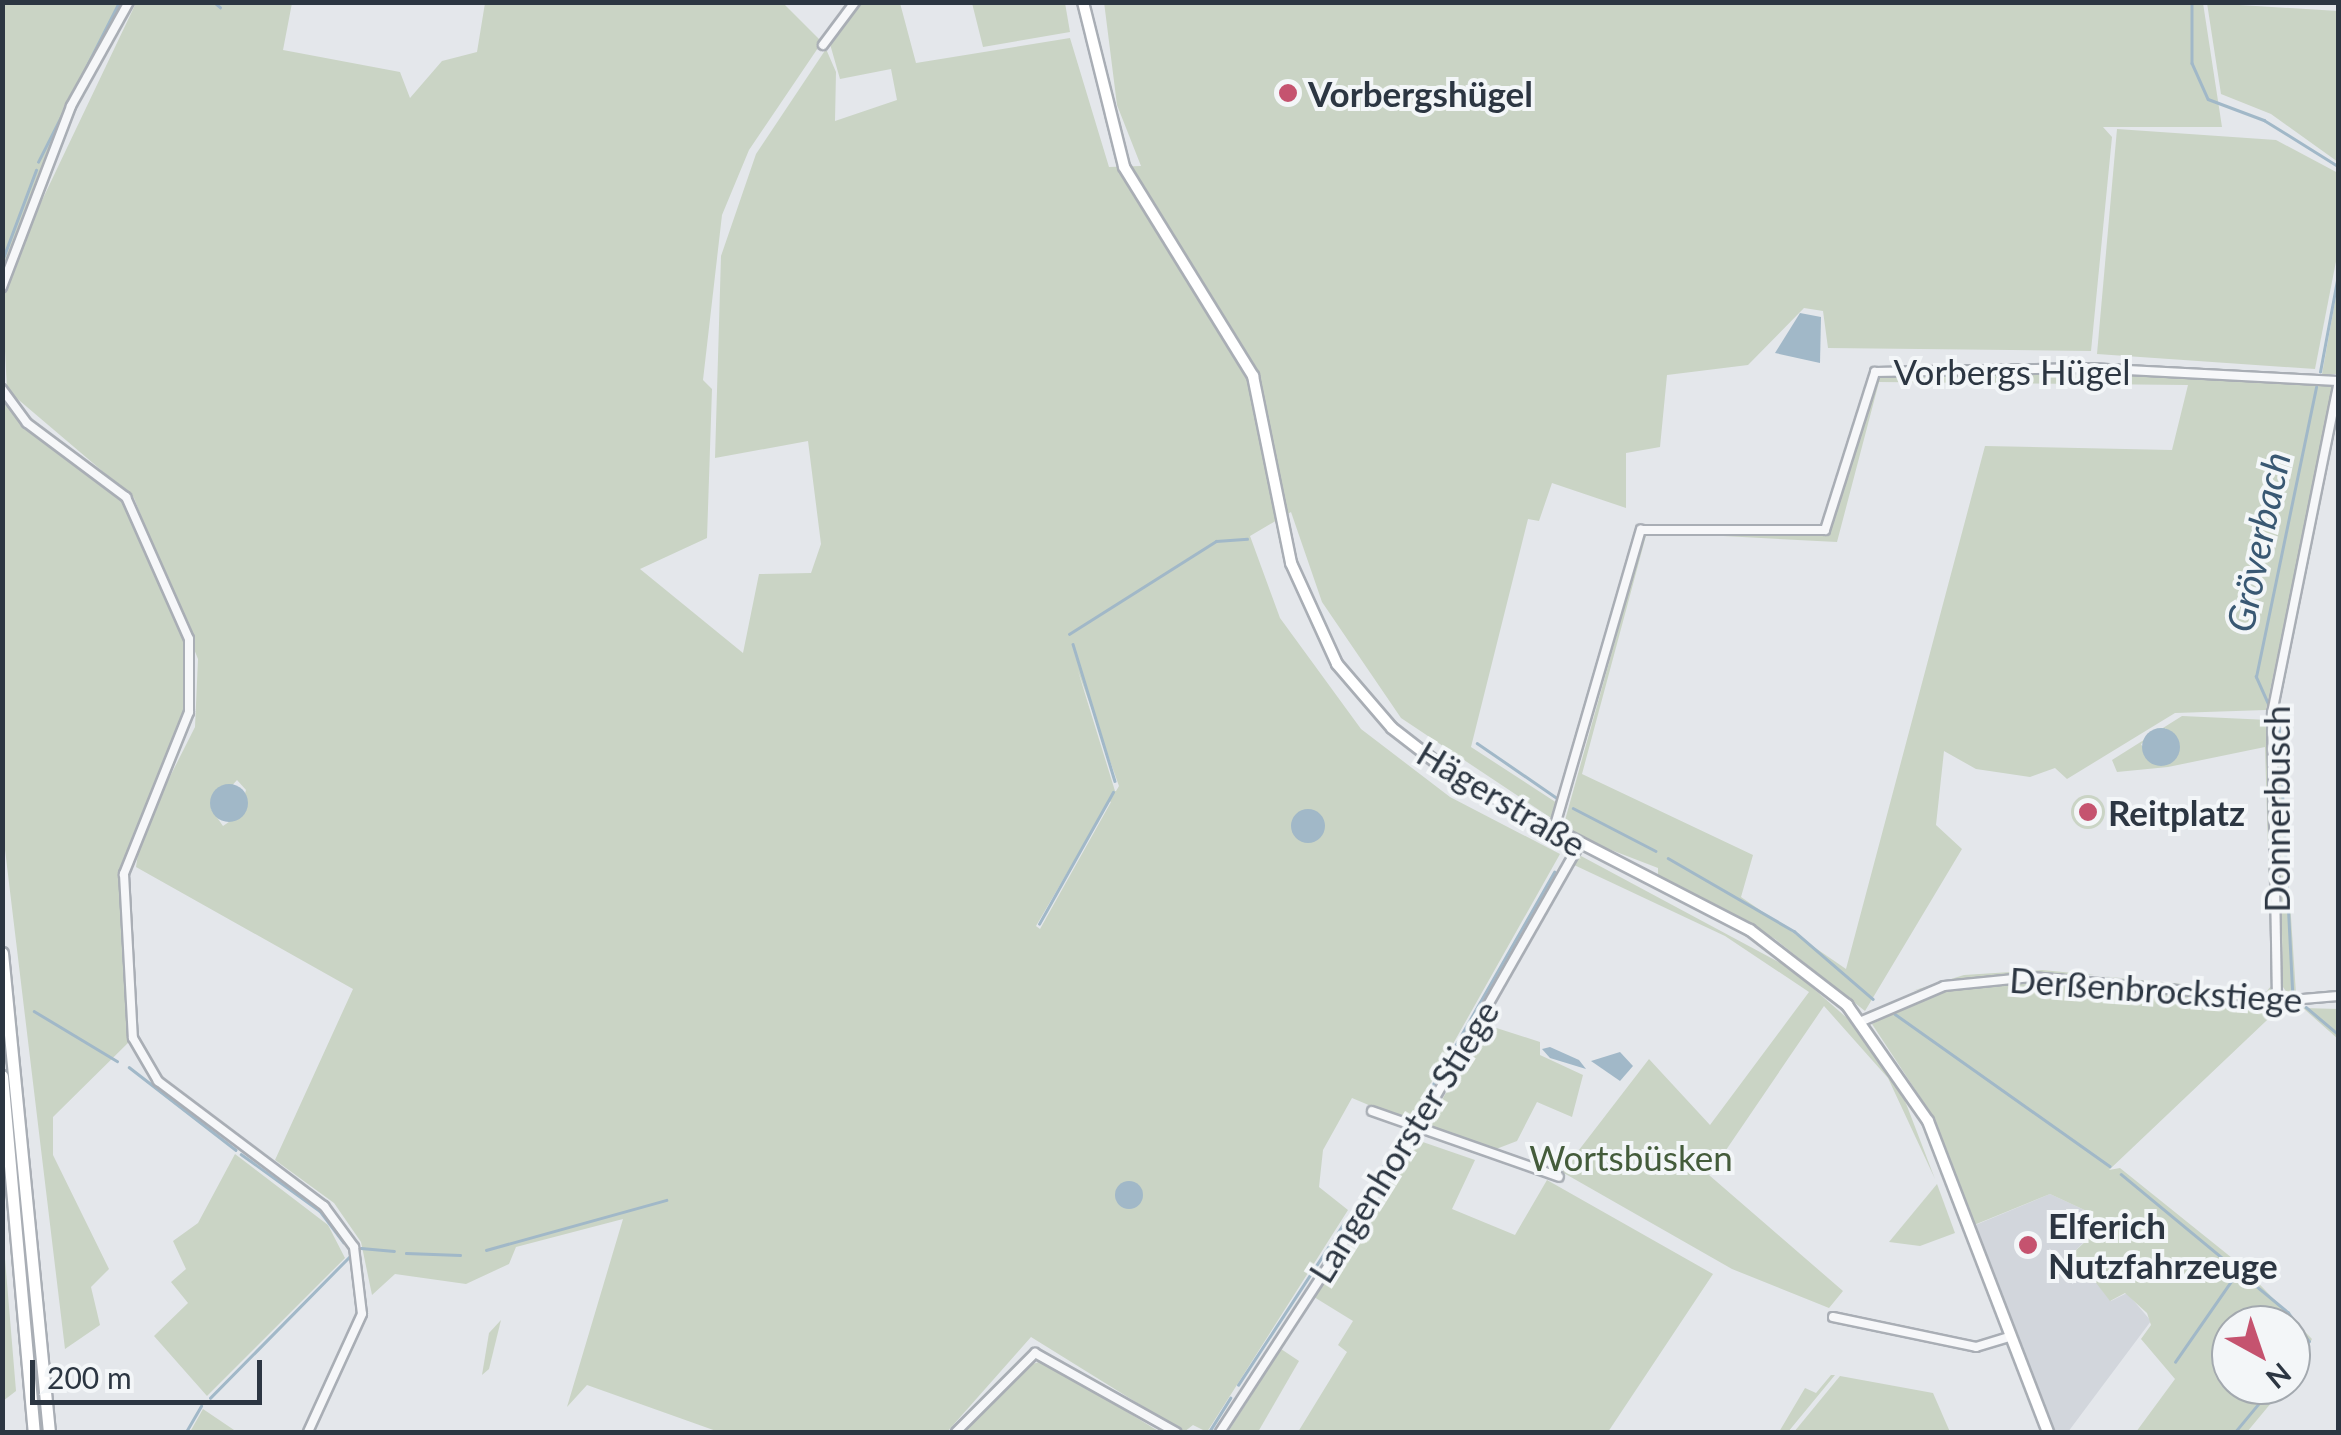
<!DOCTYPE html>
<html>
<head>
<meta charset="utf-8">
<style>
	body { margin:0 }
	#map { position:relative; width:2341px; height:1435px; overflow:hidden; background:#e4e7eb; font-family:Lato,sans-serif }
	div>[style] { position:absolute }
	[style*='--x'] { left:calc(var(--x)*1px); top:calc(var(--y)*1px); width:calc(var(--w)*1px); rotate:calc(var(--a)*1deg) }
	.built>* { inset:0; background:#d2d6dc }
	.green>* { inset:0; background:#cad4c5 }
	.round { border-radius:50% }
	.water>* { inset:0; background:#a1b8c8 }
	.stream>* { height:2.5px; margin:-1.25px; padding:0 1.25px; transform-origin:1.25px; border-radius:1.25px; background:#a1b8c8 }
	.roads { filter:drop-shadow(2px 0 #a9aeb5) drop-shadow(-2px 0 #a9aeb5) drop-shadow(0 2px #a9aeb5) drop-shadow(0 -2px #a9aeb5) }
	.minor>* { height:8px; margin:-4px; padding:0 4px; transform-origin:4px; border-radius:4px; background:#f6f7f9 }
	.major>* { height:10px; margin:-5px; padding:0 5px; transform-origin:5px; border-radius:5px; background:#fff }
	.highway>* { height:11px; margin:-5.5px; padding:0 5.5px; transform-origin:5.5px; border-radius:5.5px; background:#fff }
	.dots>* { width:28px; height:28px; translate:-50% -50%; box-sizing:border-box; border:5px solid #f3f6f8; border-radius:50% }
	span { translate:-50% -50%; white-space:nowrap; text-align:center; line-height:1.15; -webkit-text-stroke:8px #f3f6f8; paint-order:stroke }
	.poi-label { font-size:35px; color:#2c3642; font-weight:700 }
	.left { translate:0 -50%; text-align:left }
	.street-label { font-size:35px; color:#2c3642 }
	.park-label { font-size:35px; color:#445c3b }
	.water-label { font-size:38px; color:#395873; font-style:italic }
	.frame { position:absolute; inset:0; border:5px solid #2c3642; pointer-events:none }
	.north { position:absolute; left:2211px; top:1305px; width:100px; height:100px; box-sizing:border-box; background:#f3f6f8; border:2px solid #a3a9af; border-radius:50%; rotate:140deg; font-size:28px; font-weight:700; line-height:40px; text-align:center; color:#2c3642 }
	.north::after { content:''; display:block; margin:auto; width:35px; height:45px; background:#c5536f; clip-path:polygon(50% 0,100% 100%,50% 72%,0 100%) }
	.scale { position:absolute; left:30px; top:1360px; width:232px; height:45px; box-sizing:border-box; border:5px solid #2c3642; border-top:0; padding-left:12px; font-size:30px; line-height:35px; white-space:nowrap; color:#2c3642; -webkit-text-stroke:8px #f3f6f8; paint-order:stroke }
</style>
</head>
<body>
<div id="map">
	<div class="built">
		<i style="clip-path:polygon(2050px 1194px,2091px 1213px,2088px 1238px,2073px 1253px,2111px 1301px,2127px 1293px,2151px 1321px,2068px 1432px,2054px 1432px,1973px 1226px)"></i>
	</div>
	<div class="green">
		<i style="clip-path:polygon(evenodd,1104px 2px,2203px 3px,2222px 127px,2103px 127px,2112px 137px,2091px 351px,1828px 348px,1823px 311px,1804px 308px,1748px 365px,1667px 375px,1660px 447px,1626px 453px,1626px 508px,1552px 483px,1539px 521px,1528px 519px,1471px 747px,1557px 803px,1554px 820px,1401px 718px,1322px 602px,1291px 512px,1250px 536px,1280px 618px,1361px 729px,1450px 797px,1560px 854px,1409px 1122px,1352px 1098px,1323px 1150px,1319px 1187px,1348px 1210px,1207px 1432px,1193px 1425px,1184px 1432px,1031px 1337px,947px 1432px,719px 1432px,587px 1385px,567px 1407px,623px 1219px,516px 1247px,509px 1264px,466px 1284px,395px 1274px,372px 1295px,361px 1242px,334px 1203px,275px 1160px,353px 989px,136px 867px,141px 834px,195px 727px,198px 659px,134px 498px,7px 390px,2px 293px,15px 257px,136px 3px,292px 3px,283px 50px,400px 72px,410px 98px,442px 61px,477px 52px,485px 3px,783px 3px,822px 42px,749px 150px,722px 215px,703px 380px,712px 389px,707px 538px,640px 569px,743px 653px,759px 574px,811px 573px,821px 544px,808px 441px,715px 458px,721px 256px,756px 154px,826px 49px,836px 72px,835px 121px,897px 100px,891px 69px,840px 79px,830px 44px,860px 3px,900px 3px,916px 63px,1070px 38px,1109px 167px,1141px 166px,1117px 105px,1104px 2px,1078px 671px,1119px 786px,1116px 791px,1115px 791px,1078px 671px,1104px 2px,237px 780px,246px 790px,239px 815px,223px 826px,211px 809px,237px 780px,1104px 2px,1109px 801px,1111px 802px,1040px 929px,1036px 926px,1109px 801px)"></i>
		<i style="clip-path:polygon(2px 3px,125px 3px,59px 128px,2px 287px)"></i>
		<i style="clip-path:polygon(972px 3px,1065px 3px,1070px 32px,983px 47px)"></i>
		<i style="clip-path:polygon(2207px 3px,2338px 11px,2338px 162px,2271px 114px,2221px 94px)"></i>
		<i style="clip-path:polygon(2117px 129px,2276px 140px,2338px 173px,2338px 251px,2315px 369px,2097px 354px)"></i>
		<i style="clip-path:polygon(2338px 285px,2338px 363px,2336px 374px,2322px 374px)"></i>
		<i style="clip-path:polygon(evenodd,2089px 370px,2334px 385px,2266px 710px,2175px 713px,2067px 779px,2055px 768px,2030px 777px,1976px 769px,1944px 751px,1936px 825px,1962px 849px,1865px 1011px,1775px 939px,1658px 877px,1658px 868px,1562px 831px,1646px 530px,1826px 533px,1878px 374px,2089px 370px,1879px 382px,2188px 385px,2172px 450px,1985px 446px,1846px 969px,1741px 897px,1753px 855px,1582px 774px,1647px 532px,1837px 542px,1879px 382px)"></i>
		<i style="clip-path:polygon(2px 389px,35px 429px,106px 476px,134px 508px,184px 623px,193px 673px,189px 712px,127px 860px,133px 1038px,53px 1117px,53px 1155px,109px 1269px,91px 1287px,100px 1325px,65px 1349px,3px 833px)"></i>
		<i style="clip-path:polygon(evenodd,2182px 716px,2269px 720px,2274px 991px,2268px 996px,2100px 976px,2266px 992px,2272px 985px,2265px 747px,2168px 767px,2117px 772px,2112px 760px,2182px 716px,2166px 728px,2170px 762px,2150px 761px,2141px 744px,2166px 728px)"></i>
		<i style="clip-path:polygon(2278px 718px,2296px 994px,2290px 997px,2283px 987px)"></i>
		<i class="round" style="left:2071px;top:795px;width:34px;height:34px"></i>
		<i style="clip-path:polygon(1581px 856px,1790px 968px,1847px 1018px,1902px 1093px,1935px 1179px,1888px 1078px,1824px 1006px,1709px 1175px,1843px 1291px,1829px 1308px,1732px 1269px,1562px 1172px,1649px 1059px,1710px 1125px,1809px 992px,1725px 936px,1572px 864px)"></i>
		<i style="clip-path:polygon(2042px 970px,2094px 975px,1965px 979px,1912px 991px,1964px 975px)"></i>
		<i style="clip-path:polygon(2024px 979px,2285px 1003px,2109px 1170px,2120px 1168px,2242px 1266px,2312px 1339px,2291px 1379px,2291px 1325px,2231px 1325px,2231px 1385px,2286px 1385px,2247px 1432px,2136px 1432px,2175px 1379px,2141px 1339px,2151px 1325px,2147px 1313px,2125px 1293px,2110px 1301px,2073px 1253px,2088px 1239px,2091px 1213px,2050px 1194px,1974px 1225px,1924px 1103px,1872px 1024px,1938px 990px)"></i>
		<i style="clip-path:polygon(2303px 1008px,2338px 1009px,2338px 1039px)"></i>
		<i style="clip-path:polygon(1484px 1024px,1540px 1042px,1540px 1055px,1583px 1075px,1572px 1117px,1537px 1102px,1517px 1141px,1491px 1151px,1427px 1127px)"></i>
		<i style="clip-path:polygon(1417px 1140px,1475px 1160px,1452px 1209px,1515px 1235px,1547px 1180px,1713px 1274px,1608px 1432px,1298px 1432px,1347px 1352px,1338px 1345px,1353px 1321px,1314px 1297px)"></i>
		<i style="clip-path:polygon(235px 1154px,328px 1225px,345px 1258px,207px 1396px,154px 1336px,188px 1303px,171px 1282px,186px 1269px,173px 1241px,198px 1223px)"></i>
		<i style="clip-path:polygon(1937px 1184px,1955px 1233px,1920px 1246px,1889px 1242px)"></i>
		<i style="clip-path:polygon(3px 1235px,16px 1391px,3px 1401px,2px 1401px)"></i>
		<i style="clip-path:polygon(501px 1320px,489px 1369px,482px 1375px,489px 1333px)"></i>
		<i style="clip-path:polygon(1281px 1349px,1299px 1361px,1258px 1432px,1228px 1432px)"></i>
		<i style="clip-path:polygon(1042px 1361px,1047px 1363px,1160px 1432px,965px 1432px,1020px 1368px)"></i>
		<i style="clip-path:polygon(1831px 1375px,1835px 1375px,1788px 1432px,1779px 1432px,1805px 1388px,1816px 1393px)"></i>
		<i style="clip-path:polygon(1840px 1376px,1933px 1393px,1950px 1432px,1794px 1432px)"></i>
		<i style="clip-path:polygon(203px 1409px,237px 1432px,190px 1432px)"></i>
	</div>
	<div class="water">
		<i style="clip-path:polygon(1800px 313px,1821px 317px,1820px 363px,1775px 353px)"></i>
		<i class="round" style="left:2142px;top:728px;width:38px;height:38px"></i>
		<i class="round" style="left:210px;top:784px;width:38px;height:38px"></i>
		<i class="round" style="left:1291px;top:809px;width:34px;height:34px"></i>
		<i style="clip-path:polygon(1550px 1047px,1579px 1060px,1586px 1069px,1550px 1058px,1542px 1049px)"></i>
		<i style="clip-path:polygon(1620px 1052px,1633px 1066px,1620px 1081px,1591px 1061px)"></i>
		<i class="round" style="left:1115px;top:1181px;width:28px;height:28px"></i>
	</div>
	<div class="stream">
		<i style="--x:214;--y:2;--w:8;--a:40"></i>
		<i style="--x:2192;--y:2;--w:61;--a:90"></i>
		<i style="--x:2192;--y:63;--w:39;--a:66"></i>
		<i style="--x:2208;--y:99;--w:60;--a:20.6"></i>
		<i style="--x:2264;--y:120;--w:87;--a:31.9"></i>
		<i style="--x:38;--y:162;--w:179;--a:-63.1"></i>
		<i style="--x:2;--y:261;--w:97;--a:-69.5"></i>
		<i style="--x:2320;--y:372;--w:99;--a:-79.5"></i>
		<i style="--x:1069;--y:634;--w:174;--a:-32.3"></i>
		<i style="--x:1216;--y:541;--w:31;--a:-4"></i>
		<i style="--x:1073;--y:644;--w:143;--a:73"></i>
		<i style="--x:2268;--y:704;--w:30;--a:-114"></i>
		<i style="--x:2256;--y:677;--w:296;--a:-78.3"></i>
		<i style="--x:2279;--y:722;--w:272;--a:87.1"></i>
		<i style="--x:1477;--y:743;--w:97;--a:34.5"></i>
		<i style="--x:1573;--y:808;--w:93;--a:27.4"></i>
		<i style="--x:1668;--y:858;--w:146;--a:30.1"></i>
		<i style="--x:1794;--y:931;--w:104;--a:40.7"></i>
		<i style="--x:1039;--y:924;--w:151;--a:-60.7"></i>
		<i style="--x:2306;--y:1007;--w:42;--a:40.2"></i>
		<i style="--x:34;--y:1011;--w:97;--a:31.1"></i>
		<i style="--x:1895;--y:1014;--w:263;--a:35.3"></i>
		<i style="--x:129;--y:1067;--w:135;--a:37.8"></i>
		<i style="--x:1415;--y:1116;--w:281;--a:-60.3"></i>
		<i style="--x:241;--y:1154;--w:97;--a:35.8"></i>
		<i style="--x:320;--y:1211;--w:39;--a:53"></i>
		<i style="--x:2121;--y:1174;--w:217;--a:39.6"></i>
		<i style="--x:2288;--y:1312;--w:36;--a:54"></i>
		<i style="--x:2309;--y:1341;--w:30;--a:127"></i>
		<i style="--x:1358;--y:1204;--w:72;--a:-56.3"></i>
		<i style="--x:361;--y:1248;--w:33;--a:5"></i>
		<i style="--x:486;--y:1250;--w:187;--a:-15.5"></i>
		<i style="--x:406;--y:1253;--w:54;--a:2.1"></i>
		<i style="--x:2175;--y:1362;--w:103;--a:-55.2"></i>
		<i style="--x:1238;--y:1385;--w:197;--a:-56.8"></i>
		<i style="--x:210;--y:1398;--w:201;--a:-45.4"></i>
		<i style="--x:186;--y:1432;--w:30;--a:-60"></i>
		<i style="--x:1209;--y:1432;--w:40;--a:-58"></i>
		<i style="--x:2235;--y:1432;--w:61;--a:-50.3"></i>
	</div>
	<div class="roads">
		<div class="minor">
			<i style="--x:823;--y:45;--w:54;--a:-53.3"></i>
			<i style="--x:2;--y:287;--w:194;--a:-69.1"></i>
			<i style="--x:71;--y:106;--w:119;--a:-60.9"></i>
			<i style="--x:2;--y:389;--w:42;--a:53.7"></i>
			<i style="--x:27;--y:423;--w:124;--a:36.8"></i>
			<i style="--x:126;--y:497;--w:155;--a:66.1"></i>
			<i style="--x:189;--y:639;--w:73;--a:90"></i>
			<i style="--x:189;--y:712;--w:175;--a:111.9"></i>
			<i style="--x:124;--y:874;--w:164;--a:86.9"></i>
			<i style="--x:133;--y:1038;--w:50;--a:59.8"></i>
			<i style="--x:158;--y:1081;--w:208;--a:37"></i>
			<i style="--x:324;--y:1206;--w:51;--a:53.8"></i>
			<i style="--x:354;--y:1247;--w:67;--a:83.2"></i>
			<i style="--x:362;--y:1314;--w:130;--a:114.6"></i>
			<i style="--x:1553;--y:832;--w:315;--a:-73.8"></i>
			<i style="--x:1641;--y:530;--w:184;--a:0"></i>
			<i style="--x:1825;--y:530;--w:166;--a:-72.4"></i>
			<i style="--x:1875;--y:372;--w:214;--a:-1.1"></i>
			<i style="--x:2089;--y:368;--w:249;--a:3"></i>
			<i style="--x:2277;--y:999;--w:286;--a:-91"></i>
			<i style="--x:2272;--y:713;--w:335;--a:-78.6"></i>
			<i style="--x:1862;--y:1021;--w:89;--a:-23.1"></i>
			<i style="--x:1944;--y:986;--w:88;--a:-5.8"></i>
			<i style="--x:2032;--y:977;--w:260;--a:5.1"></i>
			<i style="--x:2291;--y:1000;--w:47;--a:-4.9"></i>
			<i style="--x:1372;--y:1111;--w:198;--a:19.4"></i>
			<i style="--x:1833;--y:1317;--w:146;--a:11.8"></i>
			<i style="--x:1976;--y:1347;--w:34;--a:-17"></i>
			<i style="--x:956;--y:1432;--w:112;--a:-45"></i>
			<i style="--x:1035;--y:1353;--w:162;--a:29.3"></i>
			<i style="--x:1220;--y:1432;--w:359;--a:-56.9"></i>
			<i style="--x:1416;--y:1131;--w:329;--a:-60.3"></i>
		</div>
		<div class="major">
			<i style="--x:1083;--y:2;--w:170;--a:76"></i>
			<i style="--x:1124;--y:167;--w:246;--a:58.3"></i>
			<i style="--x:1253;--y:376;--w:191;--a:78.5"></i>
			<i style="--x:1291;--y:563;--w:111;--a:65.5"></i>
			<i style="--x:1337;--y:664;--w:84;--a:49.3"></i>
			<i style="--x:1392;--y:728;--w:85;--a:37.8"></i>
			<i style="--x:1459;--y:780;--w:327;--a:27.3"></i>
			<i style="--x:1750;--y:930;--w:123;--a:37.7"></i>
			<i style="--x:1847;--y:1005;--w:141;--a:55.1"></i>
			<i style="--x:1928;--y:1121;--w:333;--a:68.9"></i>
		</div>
		<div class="highway">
			<i style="--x:2;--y:953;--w:481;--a:84.4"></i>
			<i style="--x:2;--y:1076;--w:357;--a:84.9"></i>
		</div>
	</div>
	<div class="dots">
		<i style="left:1288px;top:93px;background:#c5536f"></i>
		<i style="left:2088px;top:812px;background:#c5536f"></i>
		<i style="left:2028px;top:1245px;background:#c5536f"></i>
	</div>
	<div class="poi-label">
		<span class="left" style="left:1308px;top:93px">Vorbergshügel</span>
		<span class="left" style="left:2108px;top:812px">Reitplatz</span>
		<span class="left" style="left:2048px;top:1245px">Elferich<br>Nutzfahrzeuge</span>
	</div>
	<div class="street-label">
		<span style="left:2012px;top:371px">Vorbergs Hügel</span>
		<span style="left:1502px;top:798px;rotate:31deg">Hägerstraße</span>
		<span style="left:2276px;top:809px;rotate:-90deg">Donnerbusch</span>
		<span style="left:2156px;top:989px;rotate:4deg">Derßenbrockstiege</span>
		<span style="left:1403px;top:1141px;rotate:-58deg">Langenhorster Stiege</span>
	</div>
	<div class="park-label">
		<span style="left:1631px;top:1157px">Wortsbüsken</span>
	</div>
	<div class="water-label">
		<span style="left:2258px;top:542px;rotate:-78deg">Gröverbach</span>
	</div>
	<div class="frame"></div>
	<div class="north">N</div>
	<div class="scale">200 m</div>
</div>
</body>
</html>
